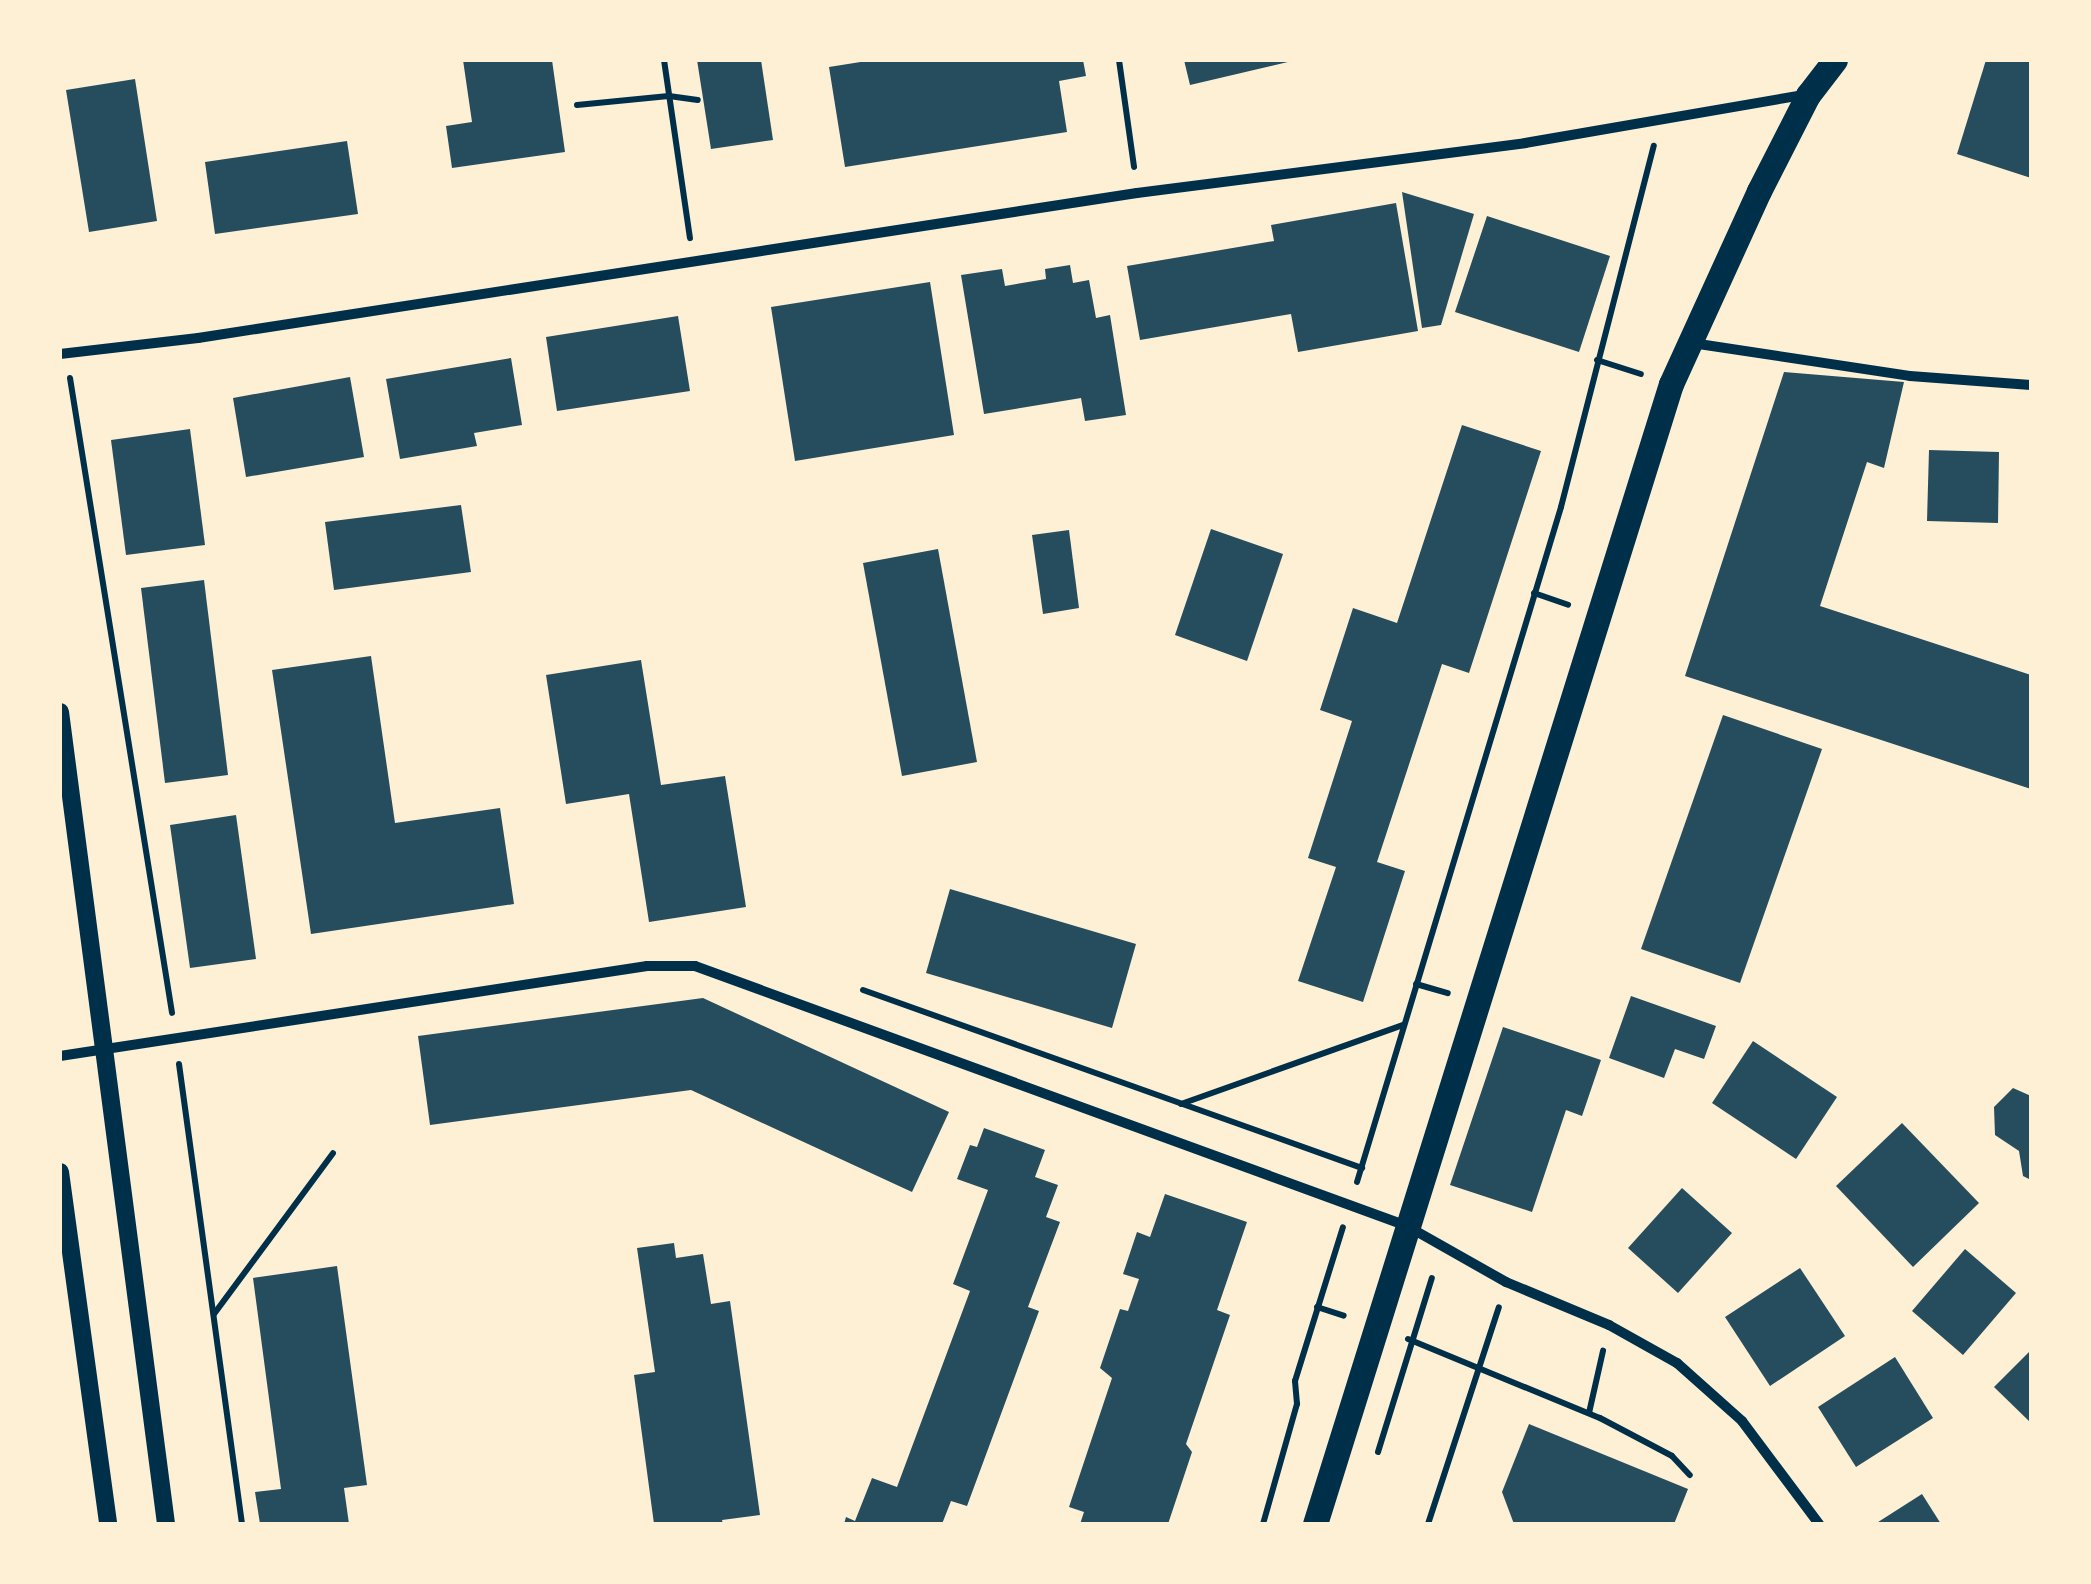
<!DOCTYPE html>
<html>
<head>
<meta charset="utf-8">
<style>
	body { margin:0 }
	#map { position:relative; width:2091px; height:1584px; overflow:hidden; background:#fdf0d5; font-family:Manrope,sans-serif }
	div>[style] { position:absolute }
	[style*='--x'] { left:calc(var(--x)*1px); top:calc(var(--y)*1px); width:calc(var(--w)*1px); rotate:calc(var(--a)*1deg) }
	.building>* { inset:0; background:#264d5e }
	.path>* { height:6px; margin:-3px; padding:0 3px; transform-origin:3px; border-radius:3px; background:#003049 }
	.minor>* { height:10px; margin:-5px; padding:0 5px; transform-origin:5px; border-radius:5px; background:#003049 }
	.tertiary>* { height:18px; margin:-9px; padding:0 9px; transform-origin:9px; border-radius:9px; background:#003049 }
	.primary>* { height:25px; margin:-12.5px; padding:0 12.5px; transform-origin:12.5px; border-radius:12.5px; background:#003049 }
	span { translate:-50% -50%; white-space:nowrap; text-align:center; line-height:1.15; -webkit-text-stroke:8px #fdf0d5; paint-order:stroke }
	.frame { position:absolute; inset:0; border:62px solid #fdf0d5; pointer-events:none }
</style>
</head>
<body>
<div id="map">
	<div class="building">
		<i style="clip-path:polygon(463px 60px,552px 60px,565px 152px,452px 168px,446px 126px,472px 122px)"></i>
		<i style="clip-path:polygon(697px 60px,761px 60px,773px 140px,711px 149px)"></i>
		<i style="clip-path:polygon(873px 60px,1083px 60px,1086px 76px,1059px 81px,1067px 132px,845px 167px,829px 67px)"></i>
		<i style="clip-path:polygon(1184px 60px,1292px 60px,1292px 61px,1190px 85px)"></i>
		<i style="clip-path:polygon(1986px 60px,2031px 60px,2031px 178px,1957px 154px)"></i>
		<i style="clip-path:polygon(135px 79px,157px 221px,89px 232px,66px 90px)"></i>
		<i style="clip-path:polygon(347px 141px,358px 214px,215px 234px,205px 162px)"></i>
		<i style="clip-path:polygon(1402px 192px,1474px 214px,1441px 325px,1422px 328px)"></i>
		<i style="clip-path:polygon(1396px 203px,1418px 331px,1298px 352px,1291px 314px,1140px 340px,1127px 266px,1274px 241px,1271px 225px)"></i>
		<i style="clip-path:polygon(1487px 216px,1610px 256px,1579px 352px,1455px 312px)"></i>
		<i style="clip-path:polygon(1070px 265px,1073px 283px,1089px 280px,1096px 318px,1110px 315px,1126px 415px,1085px 421px,1081px 398px,984px 414px,961px 275px,1002px 269px,1005px 286px,1046px 279px,1045px 269px)"></i>
		<i style="clip-path:polygon(930px 282px,954px 435px,795px 461px,771px 307px)"></i>
		<i style="clip-path:polygon(678px 316px,690px 391px,557px 411px,546px 337px)"></i>
		<i style="clip-path:polygon(511px 358px,522px 425px,474px 433px,477px 446px,400px 459px,386px 379px)"></i>
		<i style="clip-path:polygon(1784px 372px,1904px 382px,1884px 468px,1867px 462px,1820px 606px,2031px 675px,2031px 789px,1685px 676px)"></i>
		<i style="clip-path:polygon(350px 377px,364px 457px,246px 477px,233px 398px)"></i>
		<i style="clip-path:polygon(1462px 425px,1541px 451px,1469px 673px,1442px 664px,1377px 862px,1405px 871px,1363px 1002px,1298px 981px,1336px 867px,1308px 858px,1352px 721px,1320px 710px,1353px 608px,1397px 623px)"></i>
		<i style="clip-path:polygon(190px 429px,205px 545px,126px 555px,111px 440px)"></i>
		<i style="clip-path:polygon(1929px 450px,1999px 452px,1998px 523px,1927px 521px)"></i>
		<i style="clip-path:polygon(461px 505px,471px 572px,334px 590px,325px 522px)"></i>
		<i style="clip-path:polygon(1211px 529px,1283px 554px,1247px 661px,1175px 635px)"></i>
		<i style="clip-path:polygon(1069px 530px,1079px 608px,1043px 614px,1032px 535px)"></i>
		<i style="clip-path:polygon(938px 549px,977px 762px,902px 776px,863px 563px)"></i>
		<i style="clip-path:polygon(204px 580px,228px 775px,165px 783px,141px 588px)"></i>
		<i style="clip-path:polygon(371px 656px,395px 823px,500px 808px,514px 904px,311px 934px,272px 670px)"></i>
		<i style="clip-path:polygon(641px 660px,661px 785px,725px 776px,746px 907px,649px 922px,629px 794px,566px 804px,546px 675px)"></i>
		<i style="clip-path:polygon(1723px 715px,1822px 749px,1740px 983px,1641px 949px)"></i>
		<i style="clip-path:polygon(236px 815px,256px 959px,190px 968px,170px 825px)"></i>
		<i style="clip-path:polygon(950px 889px,1136px 944px,1112px 1028px,926px 973px)"></i>
		<i style="clip-path:polygon(1631px 996px,1716px 1026px,1704px 1059px,1675px 1049px,1664px 1078px,1609px 1058px)"></i>
		<i style="clip-path:polygon(703px 998px,949px 1112px,912px 1192px,691px 1090px,430px 1125px,418px 1036px)"></i>
		<i style="clip-path:polygon(1503px 1027px,1601px 1060px,1582px 1116px,1566px 1110px,1532px 1212px,1450px 1185px)"></i>
		<i style="clip-path:polygon(1753px 1041px,1837px 1097px,1796px 1159px,1712px 1103px)"></i>
		<i style="clip-path:polygon(2013px 1088px,2031px 1096px,2031px 1180px,2023px 1176px,2019px 1151px,1995px 1135px,1994px 1107px)"></i>
		<i style="clip-path:polygon(1902px 1123px,1979px 1203px,1913px 1267px,1836px 1186px)"></i>
		<i style="clip-path:polygon(984px 1128px,1045px 1150px,1035px 1177px,1058px 1185px,1046px 1217px,1060px 1222px,1028px 1307px,1039px 1311px,967px 1506px,951px 1501px,942px 1524px,844px 1524px,846px 1517px,855px 1521px,872px 1478px,897px 1487px,970px 1291px,953px 1284px,988px 1190px,957px 1179px,970px 1145px,977px 1147px)"></i>
		<i style="clip-path:polygon(1682px 1188px,1732px 1233px,1678px 1293px,1628px 1248px)"></i>
		<i style="clip-path:polygon(1165px 1194px,1247px 1222px,1217px 1310px,1230px 1315px,1186px 1444px,1192px 1452px,1168px 1524px,1080px 1524px,1084px 1512px,1069px 1507px,1112px 1378px,1100px 1368px,1120px 1309px,1128px 1311px,1139px 1279px,1123px 1274px,1137px 1232px,1150px 1237px)"></i>
		<i style="clip-path:polygon(674px 1243px,676px 1258px,703px 1254px,711px 1304px,730px 1301px,760px 1515px,722px 1520px,723px 1524px,654px 1524px,634px 1375px,655px 1372px,637px 1248px)"></i>
		<i style="clip-path:polygon(1965px 1249px,2016px 1293px,1963px 1355px,1912px 1311px)"></i>
		<i style="clip-path:polygon(337px 1266px,367px 1485px,344px 1488px,349px 1524px,260px 1524px,255px 1492px,281px 1489px,253px 1278px)"></i>
		<i style="clip-path:polygon(1800px 1268px,1845px 1336px,1770px 1386px,1725px 1317px)"></i>
		<i style="clip-path:polygon(2031px 1350px,2031px 1423px,1994px 1387px)"></i>
		<i style="clip-path:polygon(1895px 1357px,1933px 1418px,1856px 1467px,1818px 1407px)"></i>
		<i style="clip-path:polygon(1529px 1424px,1688px 1489px,1674px 1524px,1514px 1524px,1502px 1492px)"></i>
		<i style="clip-path:polygon(1922px 1494px,1941px 1524px,1875px 1524px)"></i>
	</div>
	<div class="path">
		<i style="--x:664;--y:60;--w:180;--a:81.7"></i>
		<i style="--x:1119;--y:60;--w:108;--a:82"></i>
		<i style="--x:577;--y:105;--w:92;--a:-5.6"></i>
		<i style="--x:669;--y:96;--w:29;--a:8"></i>
		<i style="--x:1597;--y:360;--w:46;--a:17.7"></i>
		<i style="--x:70;--y:378;--w:643;--a:80.87"></i>
		<i style="--x:1534;--y:593;--w:36;--a:19"></i>
		<i style="--x:1416;--y:984;--w:33;--a:16"></i>
		<i style="--x:863;--y:990;--w:530;--a:19.63"></i>
		<i style="--x:179;--y:1064;--w:464;--a:82.2"></i>
		<i style="--x:1181;--y:1104;--w:236;--a:-19.6"></i>
		<i style="--x:1357;--y:1182;--w:705;--a:-73.18"></i>
		<i style="--x:1561;--y:507;--w:373;--a:-75.6"></i>
		<i style="--x:1317;--y:1307;--w:28;--a:18"></i>
		<i style="--x:214;--y:1314;--w:200;--a:-53.5"></i>
		<i style="--x:1408;--y:1339;--w:208;--a:22.4"></i>
		<i style="--x:1600;--y:1418;--w:81;--a:27.8"></i>
		<i style="--x:1672;--y:1456;--w:26;--a:47"></i>
		<i style="--x:1589;--y:1413;--w:64;--a:-77.3"></i>
		<i style="--x:1378;--y:1452;--w:182;--a:-72.8"></i>
		<i style="--x:1263;--y:1524;--w:125;--a:-74.2"></i>
		<i style="--x:1297;--y:1404;--w:23;--a:-95"></i>
		<i style="--x:1295;--y:1381;--w:161;--a:-72.7"></i>
		<i style="--x:1428;--y:1524;--w:228;--a:-71.9"></i>
	</div>
	<div class="minor">
		<i style="--x:1692;--y:343;--w:220;--a:8.6"></i>
		<i style="--x:1910;--y:376;--w:121;--a:4.3"></i>
		<i style="--x:60;--y:354;--w:139;--a:-6.6"></i>
		<i style="--x:198;--y:338;--w:950;--a:-8.78"></i>
		<i style="--x:1137;--y:193;--w:391;--a:-7.3"></i>
		<i style="--x:1525;--y:143;--w:283;--a:-9.8"></i>
		<i style="--x:60;--y:1056;--w:594;--a:-8.72"></i>
		<i style="--x:647;--y:966;--w:48;--a:0"></i>
		<i style="--x:695;--y:966;--w:758;--a:20.06"></i>
		<i style="--x:1407;--y:1226;--w:114;--a:29.5"></i>
		<i style="--x:1506;--y:1282;--w:112;--a:22.7"></i>
		<i style="--x:1609;--y:1325;--w:78;--a:29.2"></i>
		<i style="--x:1677;--y:1363;--w:87;--a:41.7"></i>
		<i style="--x:1742;--y:1421;--w:129;--a:53.2"></i>
	</div>
	<div class="tertiary">
		<i style="--x:60;--y:712;--w:819;--a:82.56"></i>
		<i style="--x:60;--y:1172;--w:355;--a:82.2"></i>
	</div>
	<div class="primary">
		<i style="--x:1315;--y:1524;--w:1194;--a:-72.66"></i>
		<i style="--x:1671;--y:384;--w:212;--a:-65.5"></i>
		<i style="--x:1759;--y:191;--w:108;--a:-63"></i>
		<i style="--x:1808;--y:95;--w:44;--a:-52.4"></i>
	</div>
	<div class="frame"></div>
</div>
</body>
</html>
